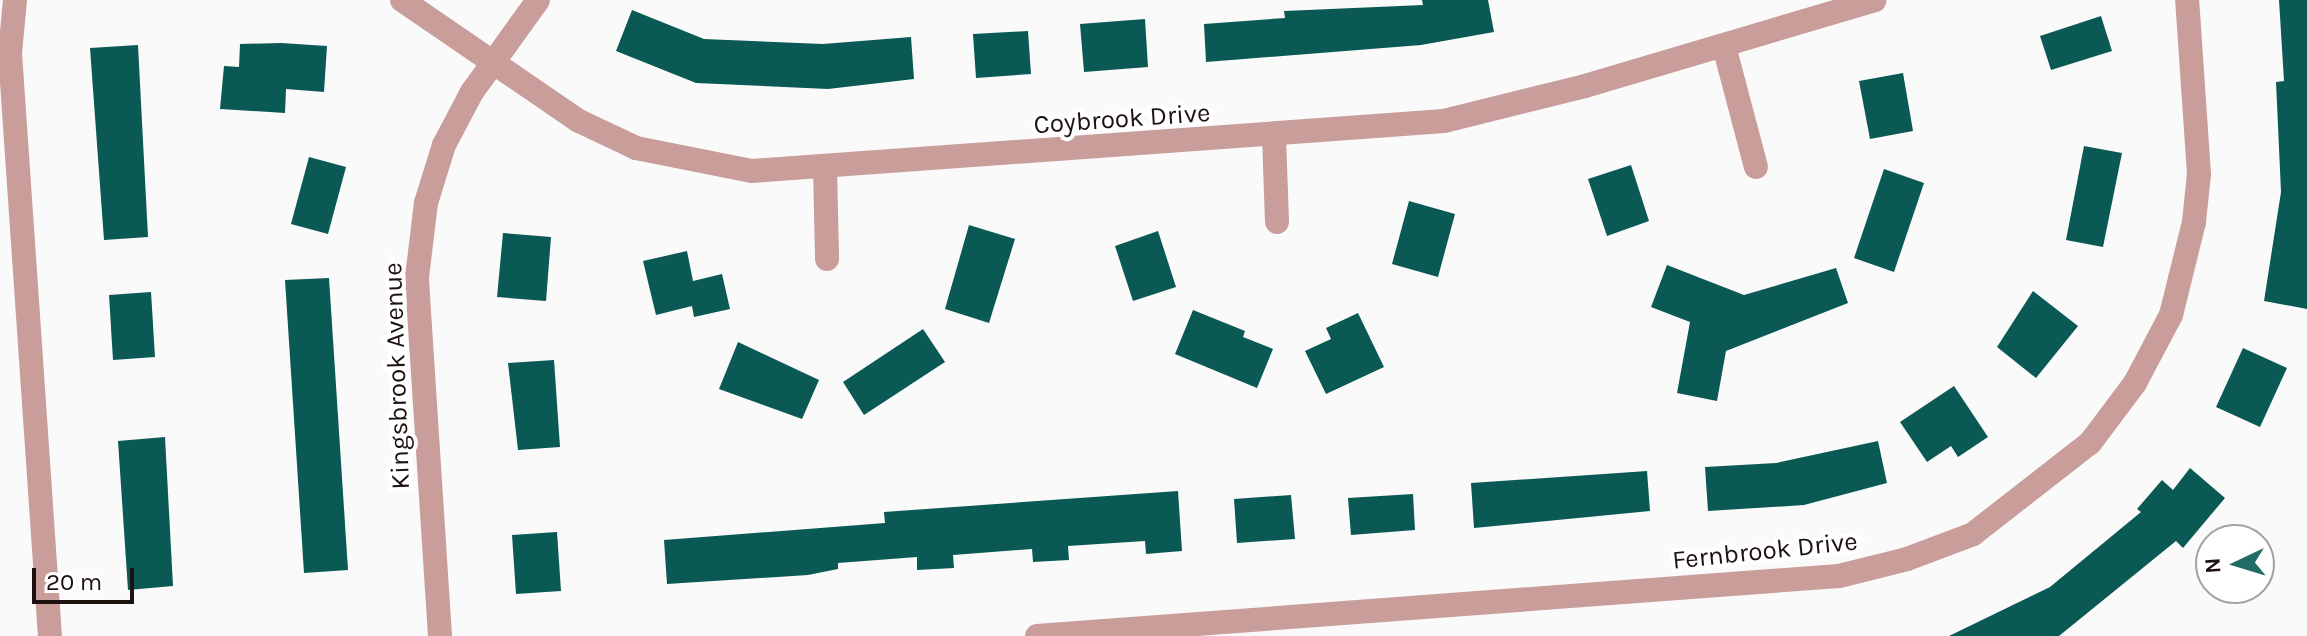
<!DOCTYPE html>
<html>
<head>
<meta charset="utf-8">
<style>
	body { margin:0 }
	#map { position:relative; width:2307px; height:636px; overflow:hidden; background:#fafafa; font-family:Karla,sans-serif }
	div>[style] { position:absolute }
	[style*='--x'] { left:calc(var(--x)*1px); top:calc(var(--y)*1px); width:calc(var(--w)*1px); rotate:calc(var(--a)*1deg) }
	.building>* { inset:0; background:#0a5954 }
	.minor>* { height:24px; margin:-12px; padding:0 12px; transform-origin:12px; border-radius:12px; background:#c89d9a }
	span { translate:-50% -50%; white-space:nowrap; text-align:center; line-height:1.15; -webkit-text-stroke:8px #fff; paint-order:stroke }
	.street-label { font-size:26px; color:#1e1211 }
	.north { position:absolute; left:2195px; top:524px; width:80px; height:80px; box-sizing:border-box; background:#fff; border:2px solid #a5a0a0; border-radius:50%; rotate:266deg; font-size:22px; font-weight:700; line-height:32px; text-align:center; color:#1e1211 }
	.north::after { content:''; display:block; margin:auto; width:28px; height:36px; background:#226c67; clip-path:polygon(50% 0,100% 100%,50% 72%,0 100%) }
	.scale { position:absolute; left:32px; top:568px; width:102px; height:36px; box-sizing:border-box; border:4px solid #1e1211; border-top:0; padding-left:10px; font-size:24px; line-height:28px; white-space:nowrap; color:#1e1211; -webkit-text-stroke:6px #fff; paint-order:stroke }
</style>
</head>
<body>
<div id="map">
	<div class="building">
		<i style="clip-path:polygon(1422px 0,1488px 0,1494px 32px,1421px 45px,1206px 62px,1204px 24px,1285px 18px,1284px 11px,1423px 5px)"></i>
		<i style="clip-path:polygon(2279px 0,2307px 0,2307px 309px,2264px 301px,2281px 192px,2276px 82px,2284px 81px)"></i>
		<i style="clip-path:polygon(632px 10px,704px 39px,823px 44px,911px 37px,914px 79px,828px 89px,696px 83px,616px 51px)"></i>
		<i style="clip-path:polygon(2101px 16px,2112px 51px,2051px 70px,2040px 36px)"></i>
		<i style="clip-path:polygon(1145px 19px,1148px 67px,1084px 72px,1080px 24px)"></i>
		<i style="clip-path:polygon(1028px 31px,1031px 74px,976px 78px,973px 34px)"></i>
		<i style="clip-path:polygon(281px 43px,327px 46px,324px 92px,286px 89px,285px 113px,220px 109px,224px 66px,239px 67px,240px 44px)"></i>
		<i style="clip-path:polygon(138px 45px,148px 237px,104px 240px,90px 48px)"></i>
		<i style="clip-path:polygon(1903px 73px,1913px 131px,1870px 139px,1859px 81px)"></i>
		<i style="clip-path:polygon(2084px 146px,2122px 153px,2103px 247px,2066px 240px)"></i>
		<i style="clip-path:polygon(309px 157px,346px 167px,328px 234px,291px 224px)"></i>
		<i style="clip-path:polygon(1631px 165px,1649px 221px,1607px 236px,1588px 179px)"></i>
		<i style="clip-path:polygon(1884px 169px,1924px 183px,1894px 272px,1854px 258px)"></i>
		<i style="clip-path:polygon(1409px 201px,1455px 214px,1438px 277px,1392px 264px)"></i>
		<i style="clip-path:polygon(969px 225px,1015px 239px,989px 323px,945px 309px)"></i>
		<i style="clip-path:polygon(1158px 231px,1176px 287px,1133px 301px,1115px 246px)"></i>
		<i style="clip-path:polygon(503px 233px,551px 237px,546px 301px,497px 297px)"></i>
		<i style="clip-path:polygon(687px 251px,693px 281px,722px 274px,730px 309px,694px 317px,692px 306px,656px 315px,643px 261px)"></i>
		<i style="clip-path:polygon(1667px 265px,1744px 295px,1836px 268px,1848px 303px,1726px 351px,1717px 401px,1677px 393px,1690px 322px,1651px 307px)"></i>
		<i style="clip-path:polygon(329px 278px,348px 570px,304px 573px,285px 280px)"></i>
		<i style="clip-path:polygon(2033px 291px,2078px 326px,2036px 378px,1997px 347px)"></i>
		<i style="clip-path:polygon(151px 292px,155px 357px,113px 360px,109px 295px)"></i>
		<i style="clip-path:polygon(1193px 310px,1245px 331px,1243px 337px,1273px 349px,1257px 388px,1175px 354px)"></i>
		<i style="clip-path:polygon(1358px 313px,1384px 367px,1326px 394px,1305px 351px,1331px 339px,1326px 328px)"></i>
		<i style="clip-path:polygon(923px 329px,945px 362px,864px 415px,843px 382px)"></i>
		<i style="clip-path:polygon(738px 342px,819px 380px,802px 419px,719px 389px)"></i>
		<i style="clip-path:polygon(2243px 348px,2287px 368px,2260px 427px,2216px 407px)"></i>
		<i style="clip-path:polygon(554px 360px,560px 447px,518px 450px,508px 363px)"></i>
		<i style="clip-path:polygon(1954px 386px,1988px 437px,1958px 457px,1951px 446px,1927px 462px,1900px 422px)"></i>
		<i style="clip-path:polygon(165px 437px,173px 586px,128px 590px,118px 441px)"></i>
		<i style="clip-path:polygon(1878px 441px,1887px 483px,1804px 505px,1708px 511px,1705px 467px,1776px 463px)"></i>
		<i style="clip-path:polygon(2190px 468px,2225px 498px,2183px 548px,2176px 541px,2059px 636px,1949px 636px,2050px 587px,2141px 512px,2137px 509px,2162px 480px,2173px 490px)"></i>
		<i style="clip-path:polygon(1647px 471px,1650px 511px,1474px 528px,1471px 483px)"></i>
		<i style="clip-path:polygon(1178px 491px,1182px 551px,1146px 554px,1145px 541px,1068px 546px,1069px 560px,1033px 562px,1032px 549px,953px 555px,954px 568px,917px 570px,917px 557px,838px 563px,838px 569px,808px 575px,667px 584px,664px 540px,885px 523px,884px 512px)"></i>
		<i style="clip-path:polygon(1413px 494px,1415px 530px,1351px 535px,1348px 498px)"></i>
		<i style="clip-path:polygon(1291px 495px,1295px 539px,1237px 543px,1234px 499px)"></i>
		<i style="clip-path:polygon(557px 532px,561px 591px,516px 594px,512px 535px)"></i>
	</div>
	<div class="minor">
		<i style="--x:15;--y:0;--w:53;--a:95.4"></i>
		<i style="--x:10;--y:53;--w:584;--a:86.08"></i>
		<i style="--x:402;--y:0;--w:214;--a:34.4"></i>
		<i style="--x:579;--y:121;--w:63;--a:25.3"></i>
		<i style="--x:636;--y:148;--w:118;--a:11.2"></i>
		<i style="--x:752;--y:171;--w:694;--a:-4.13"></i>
		<i style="--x:1444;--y:121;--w:145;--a:-13.9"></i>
		<i style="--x:1585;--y:86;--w:302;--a:-16.5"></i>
		<i style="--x:1724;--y:46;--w:125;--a:75.2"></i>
		<i style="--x:1274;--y:136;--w:86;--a:88"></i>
		<i style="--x:825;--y:168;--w:91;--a:88.7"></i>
		<i style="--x:440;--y:636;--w:360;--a:-93.7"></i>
		<i style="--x:417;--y:277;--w:75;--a:-83.1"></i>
		<i style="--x:426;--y:203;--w:61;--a:-72.8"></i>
		<i style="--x:444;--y:145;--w:60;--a:-62.2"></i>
		<i style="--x:472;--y:92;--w:113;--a:-54.3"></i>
		<i style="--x:1037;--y:636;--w:804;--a:-4.28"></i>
		<i style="--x:1839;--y:576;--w:70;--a:-14"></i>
		<i style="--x:1907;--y:559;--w:71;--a:-20.7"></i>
		<i style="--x:1973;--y:534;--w:148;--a:-37.9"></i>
		<i style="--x:2090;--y:443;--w:75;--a:-53.1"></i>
		<i style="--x:2135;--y:383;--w:77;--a:-62.1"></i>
		<i style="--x:2171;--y:315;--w:96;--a:-76.1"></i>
		<i style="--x:2194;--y:222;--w:48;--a:-84.1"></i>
		<i style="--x:2199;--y:174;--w:174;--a:-93.9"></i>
	</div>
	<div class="street-label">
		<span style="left:1122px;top:119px;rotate:-4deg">Coybrook Drive</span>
		<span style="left:397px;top:376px;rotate:-92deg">Kingsbrook Avenue</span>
		<span style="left:1765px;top:551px;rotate:-6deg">Fernbrook Drive</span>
	</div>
	<div class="north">N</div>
	<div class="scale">20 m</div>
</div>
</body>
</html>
